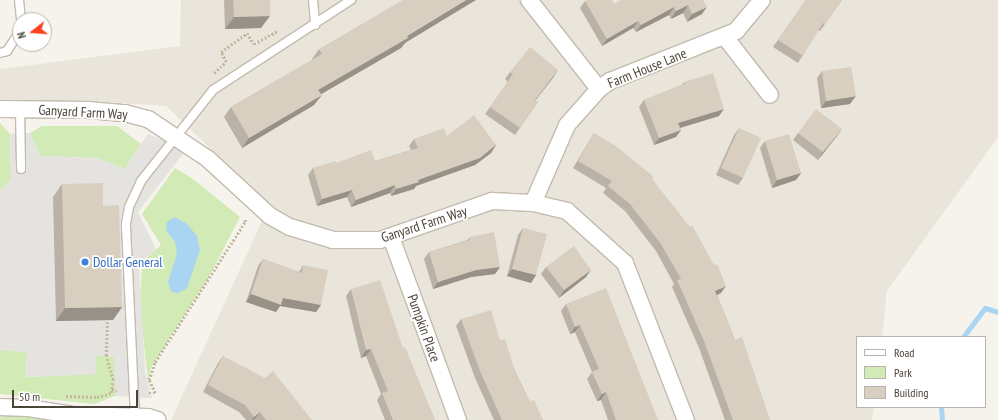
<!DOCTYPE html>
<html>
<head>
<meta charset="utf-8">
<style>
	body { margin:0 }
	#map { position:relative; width:998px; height:420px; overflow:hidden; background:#f6f3ec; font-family:"PT Sans Narrow",sans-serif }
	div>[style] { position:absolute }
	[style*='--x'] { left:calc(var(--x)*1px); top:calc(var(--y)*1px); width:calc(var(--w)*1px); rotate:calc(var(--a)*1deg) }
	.residential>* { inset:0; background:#eae5da }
	.green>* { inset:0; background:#d2eab5 }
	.parking>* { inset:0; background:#e5e3e0 }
	.water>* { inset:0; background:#a9d4f2 }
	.stream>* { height:5px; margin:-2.5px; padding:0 2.5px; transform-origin:2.5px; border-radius:2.5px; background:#a9d4f2 }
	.path>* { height:2.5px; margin-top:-1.25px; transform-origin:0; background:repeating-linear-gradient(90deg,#c4b79f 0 2px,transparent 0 4px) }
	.roads { filter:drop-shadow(1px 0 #c2bbae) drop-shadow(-1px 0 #c2bbae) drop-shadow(0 1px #c2bbae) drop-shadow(0 -1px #c2bbae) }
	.lane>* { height:8px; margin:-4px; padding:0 4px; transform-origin:4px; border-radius:4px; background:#fff }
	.street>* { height:16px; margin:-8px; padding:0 8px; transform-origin:8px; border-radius:8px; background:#fff }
	.wall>* { inset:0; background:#bab2a6 }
	.shaded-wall>* { inset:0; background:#979187 }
	.building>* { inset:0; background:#d8cfc1 }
	.dots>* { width:11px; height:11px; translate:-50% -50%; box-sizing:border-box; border:2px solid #fff; border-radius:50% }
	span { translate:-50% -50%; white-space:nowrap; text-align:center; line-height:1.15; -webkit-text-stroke:3.5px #fff; paint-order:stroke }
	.street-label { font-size:14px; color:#4b4439 }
	.shop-label { font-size:14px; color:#366cbe }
	.left { translate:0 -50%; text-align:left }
	.legend { position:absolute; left:856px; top:336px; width:130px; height:72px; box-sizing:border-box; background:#fff; border:1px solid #b7b4b0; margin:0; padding:5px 7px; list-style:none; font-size:12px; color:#4b4439 }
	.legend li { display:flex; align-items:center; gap:8px; height:20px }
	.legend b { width:20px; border:1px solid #b7b4b0 }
	.north { position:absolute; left:12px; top:12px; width:40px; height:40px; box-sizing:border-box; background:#fff; border:1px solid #b7b4b0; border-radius:50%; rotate:253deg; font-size:11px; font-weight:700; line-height:16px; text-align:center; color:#4b4439 }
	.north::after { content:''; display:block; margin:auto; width:14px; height:18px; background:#fc3f1d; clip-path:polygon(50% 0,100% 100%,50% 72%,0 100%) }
	.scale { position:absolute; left:12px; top:390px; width:126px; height:18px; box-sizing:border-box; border:2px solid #4b4439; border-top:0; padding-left:5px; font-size:12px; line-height:14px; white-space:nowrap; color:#4b4439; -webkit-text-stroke:3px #fff; paint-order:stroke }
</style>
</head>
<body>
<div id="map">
	<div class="residential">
		<i style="clip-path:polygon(181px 0,998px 0,998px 137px,887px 291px,882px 337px,857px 337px,857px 407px,874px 407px,872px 420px,171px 420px,262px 221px,241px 178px,166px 106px,91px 101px,0 103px,0 69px,180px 46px)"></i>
	</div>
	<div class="green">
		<i style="clip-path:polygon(0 123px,10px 134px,11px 181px,0 190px)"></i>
		<i style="clip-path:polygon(42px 126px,117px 126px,141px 144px,125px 169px,97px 158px,40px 156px,30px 133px)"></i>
		<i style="clip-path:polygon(175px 168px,193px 179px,240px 217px,209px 277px,152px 366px,148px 382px,140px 306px,142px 262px,161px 245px,142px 214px)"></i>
		<i style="clip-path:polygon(0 350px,27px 352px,26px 377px,96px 374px,95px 355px,115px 357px,115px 396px,94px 404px,0 394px)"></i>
		<i style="clip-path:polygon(61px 414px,40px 420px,0 420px,0 415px)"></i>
	</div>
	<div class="parking">
		<i style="clip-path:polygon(30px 133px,40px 156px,97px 158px,125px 169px,148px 134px,186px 150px,138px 212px,156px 249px,139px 264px,145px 371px,152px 398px,115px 396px,114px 357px,95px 355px,96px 374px,26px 377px,27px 352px,0 350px,0 190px,11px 181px,10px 134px)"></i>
	</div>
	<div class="water">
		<i style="clip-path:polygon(175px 217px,187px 224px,197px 236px,200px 250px,187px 288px,178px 293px,172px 292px,168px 282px,177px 254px,175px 242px,166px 230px,167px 222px)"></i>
	</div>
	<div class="stream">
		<i style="--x:963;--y:337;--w:36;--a:-53"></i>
		<i style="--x:985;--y:308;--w:14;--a:17"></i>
		<i style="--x:941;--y:407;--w:13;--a:86"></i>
	</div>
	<div class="path">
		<i style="--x:214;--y:73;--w:16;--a:-43"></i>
		<i style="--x:226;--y:62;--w:11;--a:-117"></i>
		<i style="--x:221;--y:52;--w:32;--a:-36"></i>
		<i style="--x:247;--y:33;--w:13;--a:58"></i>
		<i style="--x:254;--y:44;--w:26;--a:-29"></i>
		<i style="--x:112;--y:389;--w:5;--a:22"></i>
		<i style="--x:149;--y:393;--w:6;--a:0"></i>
		<i style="--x:155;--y:393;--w:14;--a:-115"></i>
		<i style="--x:149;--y:380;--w:19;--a:-72"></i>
		<i style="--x:155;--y:362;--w:166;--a:-57.3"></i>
		<i style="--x:245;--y:222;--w:3;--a:-90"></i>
		<i style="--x:66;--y:396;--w:31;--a:2"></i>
		<i style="--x:97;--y:397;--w:15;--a:-16"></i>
		<i style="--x:111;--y:393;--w:13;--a:-81"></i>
		<i style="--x:113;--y:380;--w:25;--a:-106"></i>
		<i style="--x:106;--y:356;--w:34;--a:-88"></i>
	</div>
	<div class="roads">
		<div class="lane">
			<i style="--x:19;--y:0;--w:20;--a:84"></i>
			<i style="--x:313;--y:0;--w:25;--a:85"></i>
			<i style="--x:0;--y:53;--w:7;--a:-16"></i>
			<i style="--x:7;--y:51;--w:24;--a:-57"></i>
			<i style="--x:20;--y:109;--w:60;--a:89"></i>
			<i style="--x:135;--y:417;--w:193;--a:-92.7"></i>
			<i style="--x:126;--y:224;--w:17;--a:-80"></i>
			<i style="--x:129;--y:207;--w:29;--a:-65"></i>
			<i style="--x:141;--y:181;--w:116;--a:-51.6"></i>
			<i style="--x:213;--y:90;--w:165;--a:-33.1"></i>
		</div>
		<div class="street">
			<i style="--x:529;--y:0;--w:113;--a:51.8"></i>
			<i style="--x:725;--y:37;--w:73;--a:52.2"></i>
			<i style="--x:0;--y:109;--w:88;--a:0.7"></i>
			<i style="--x:88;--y:110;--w:37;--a:5"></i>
			<i style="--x:125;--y:113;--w:24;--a:15"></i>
			<i style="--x:148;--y:119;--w:72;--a:33.7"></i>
			<i style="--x:208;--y:159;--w:84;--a:42.6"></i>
			<i style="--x:270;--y:216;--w:23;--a:29"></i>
			<i style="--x:290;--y:227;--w:45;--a:16.8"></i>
			<i style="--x:333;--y:240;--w:47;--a:0"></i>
			<i style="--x:380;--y:240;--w:119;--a:-19.2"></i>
			<i style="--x:492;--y:201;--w:41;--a:2.8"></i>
			<i style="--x:533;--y:203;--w:35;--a:13"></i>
			<i style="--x:567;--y:211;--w:78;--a:41.9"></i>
			<i style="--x:625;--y:263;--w:168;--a:68.8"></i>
			<i style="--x:533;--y:203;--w:85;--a:-66.4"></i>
			<i style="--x:567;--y:125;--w:48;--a:-48.4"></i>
			<i style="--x:599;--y:89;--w:14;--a:-36"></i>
			<i style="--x:610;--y:81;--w:136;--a:-21.6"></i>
			<i style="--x:736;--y:31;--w:40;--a:-50"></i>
			<i style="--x:391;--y:237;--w:195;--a:69.9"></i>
			<i style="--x:0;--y:407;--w:28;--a:2"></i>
			<i style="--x:28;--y:408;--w:47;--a:8.7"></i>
			<i style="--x:74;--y:415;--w:74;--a:1.5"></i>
			<i style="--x:148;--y:417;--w:10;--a:17"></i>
		</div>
	</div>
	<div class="wall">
		<i style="clip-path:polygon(224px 0,270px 0,261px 28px,225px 29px)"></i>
		<i style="clip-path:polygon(703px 0,702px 14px,687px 22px,683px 13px,671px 19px,669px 15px,636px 32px,633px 28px,602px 46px,580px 8px,585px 1px,614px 4px)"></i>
		<i style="clip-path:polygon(806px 0,842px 0,820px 31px,818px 30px,798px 63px,773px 47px)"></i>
		<i style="clip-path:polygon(405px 43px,401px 48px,321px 94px,314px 105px,242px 148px,224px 117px,231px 107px,312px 60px,312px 59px,319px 49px)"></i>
		<i style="clip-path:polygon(558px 70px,535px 101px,538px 102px,515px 135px,485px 114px,508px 82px,505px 79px,510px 72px)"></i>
		<i style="clip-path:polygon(822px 71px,850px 104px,821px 108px,817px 78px)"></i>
		<i style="clip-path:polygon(684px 82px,719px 116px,680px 128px,681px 130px,676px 137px,654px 145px,639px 107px,644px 100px,682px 85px)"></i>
		<i style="clip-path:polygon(739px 128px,743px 178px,738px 185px,716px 175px,734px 135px)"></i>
		<i style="clip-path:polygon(842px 129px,818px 160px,793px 140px,798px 133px)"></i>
		<i style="clip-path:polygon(594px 133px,653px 180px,721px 293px,717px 295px,735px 340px,770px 420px,725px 420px,699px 348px,672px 287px,674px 284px,656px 251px,625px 211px,603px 193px,606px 188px,573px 168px)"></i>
		<i style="clip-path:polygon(447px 136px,496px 145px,491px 153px,475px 165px,416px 186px,414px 189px,391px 196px,390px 193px,351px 207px,347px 197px,317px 206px,308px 175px,313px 168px,336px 163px,375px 161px,411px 150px,409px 146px,414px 139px)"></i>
		<i style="clip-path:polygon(765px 141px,801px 173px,796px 180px,772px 188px,760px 148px)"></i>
		<i style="clip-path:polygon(62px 184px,103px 206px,122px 307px,113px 320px,56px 321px,53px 197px)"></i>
		<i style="clip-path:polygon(523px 228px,536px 275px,531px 283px,507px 276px,518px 235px)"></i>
		<i style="clip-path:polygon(470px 237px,500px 267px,495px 274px,471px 277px,433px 289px,424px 259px,429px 252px,468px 240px)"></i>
		<i style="clip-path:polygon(263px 259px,299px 272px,303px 265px,321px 305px,316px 312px,280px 306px,276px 312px,246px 302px,258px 266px)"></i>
		<i style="clip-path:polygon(546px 267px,586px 277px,559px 298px,541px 274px)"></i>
		<i style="clip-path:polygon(351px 289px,403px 348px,435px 420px,385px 420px,377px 400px,381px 394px,366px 356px,361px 358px,346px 296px)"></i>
		<i style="clip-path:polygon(566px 304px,658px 420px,608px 420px,601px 400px,597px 401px,587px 379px,592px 372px,575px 332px,570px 334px,561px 311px)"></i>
		<i style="clip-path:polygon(461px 319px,500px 340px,530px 402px,543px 420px,494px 420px,475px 378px,456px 326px)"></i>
		<i style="clip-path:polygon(223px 356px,312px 420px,256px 420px,255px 419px,254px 420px,246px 420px,239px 412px,203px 392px,218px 363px)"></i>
	</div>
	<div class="shaded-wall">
		<i style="clip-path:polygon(466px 0,476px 0,405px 43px,401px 48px,311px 100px,318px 90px)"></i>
		<i style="clip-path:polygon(688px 5px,683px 13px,671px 19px,676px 11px)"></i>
		<i style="clip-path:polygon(674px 7px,669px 15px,636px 32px,641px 25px)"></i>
		<i style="clip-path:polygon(707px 7px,702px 14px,687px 22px,692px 14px)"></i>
		<i style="clip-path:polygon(270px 16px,261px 28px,225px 29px,234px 17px)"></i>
		<i style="clip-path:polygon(638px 21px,633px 28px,602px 46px,607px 39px)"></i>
		<i style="clip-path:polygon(558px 70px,553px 78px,530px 107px,535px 100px)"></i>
		<i style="clip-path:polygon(322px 95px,314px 105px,242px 148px,249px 138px)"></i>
		<i style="clip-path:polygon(856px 96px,850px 104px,821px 108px,826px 101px)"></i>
		<i style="clip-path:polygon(724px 109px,719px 116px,673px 130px,678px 123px)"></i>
		<i style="clip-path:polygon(842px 129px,837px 136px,818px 160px,823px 152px)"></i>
		<i style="clip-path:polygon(681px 130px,676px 137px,654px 145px,659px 138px)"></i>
		<i style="clip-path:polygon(496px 145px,491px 153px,475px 165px,416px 186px,414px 189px,391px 196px,396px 189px,418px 180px)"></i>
		<i style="clip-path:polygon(801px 173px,796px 180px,772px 188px,777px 180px)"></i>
		<i style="clip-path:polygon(395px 185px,390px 193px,351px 207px,356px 200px)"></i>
		<i style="clip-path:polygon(352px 190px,347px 197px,317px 206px,322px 199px)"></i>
		<i style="clip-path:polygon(500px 267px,495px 274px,471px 277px,433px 289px,438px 282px,476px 270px)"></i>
		<i style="clip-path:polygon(512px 269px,536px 275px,531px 283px,507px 276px)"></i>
		<i style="clip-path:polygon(591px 270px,586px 277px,559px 298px,564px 290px)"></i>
		<i style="clip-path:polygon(726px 286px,721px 293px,710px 298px,715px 291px)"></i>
		<i style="clip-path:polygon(251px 294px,283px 298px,321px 305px,316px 312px,280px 306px,276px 312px,246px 302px)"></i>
		<i style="clip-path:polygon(122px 307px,113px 320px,56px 321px,65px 308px)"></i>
		<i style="clip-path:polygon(580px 325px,575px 332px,570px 334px,575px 327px)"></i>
		<i style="clip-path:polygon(371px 349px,366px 356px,361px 358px,366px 350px)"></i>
		<i style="clip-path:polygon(606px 392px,601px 400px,597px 401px,602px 394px)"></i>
		<i style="clip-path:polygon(260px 412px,255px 419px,254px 420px,252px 420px,254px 417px)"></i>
	</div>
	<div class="building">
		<i style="clip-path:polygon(233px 0,270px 0,270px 16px,234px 17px)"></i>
		<i style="clip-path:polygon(403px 0,466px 0,407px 36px,408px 38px,318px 90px,322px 95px,249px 138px,231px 107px,322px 54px,319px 49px)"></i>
		<i style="clip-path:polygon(587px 0,612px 0,614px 4px,621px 0,703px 0,707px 7px,692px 14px,688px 5px,676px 11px,674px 7px,641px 25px,638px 21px,607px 39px,585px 1px)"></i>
		<i style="clip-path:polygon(806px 0,842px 0,825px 24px,823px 23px,803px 56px,778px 40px)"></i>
		<i style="clip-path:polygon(530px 47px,558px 70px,535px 100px,538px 102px,520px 128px,490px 107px,513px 74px,510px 72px)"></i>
		<i style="clip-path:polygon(851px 67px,856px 96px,826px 101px,822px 71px)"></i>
		<i style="clip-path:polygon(713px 73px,724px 109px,678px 123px,681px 130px,659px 138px,644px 100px,685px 84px,684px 82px)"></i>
		<i style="clip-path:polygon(816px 109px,842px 129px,823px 152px,798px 133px)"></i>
		<i style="clip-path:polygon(474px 115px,496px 145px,480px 158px,418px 180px,419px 182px,396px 189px,395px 185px,356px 200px,352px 190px,322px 199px,313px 168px,335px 161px,336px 163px,371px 150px,375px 161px,418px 148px,414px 139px,444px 128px,447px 136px)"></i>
		<i style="clip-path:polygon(739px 128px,761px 138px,743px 178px,721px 168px)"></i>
		<i style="clip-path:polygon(594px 133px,616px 146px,654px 177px,652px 179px,690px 227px,692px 225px,714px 265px,717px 264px,726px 286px,715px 291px,735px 340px,742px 337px,770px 420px,733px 420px,704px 341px,677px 280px,681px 279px,661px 244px,630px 204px,608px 186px,612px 181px,578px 161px)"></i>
		<i style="clip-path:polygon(789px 134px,801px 173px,777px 180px,765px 141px)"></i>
		<i style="clip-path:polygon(103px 183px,103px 206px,119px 205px,122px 307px,65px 308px,62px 184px)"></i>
		<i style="clip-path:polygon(523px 228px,547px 234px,536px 275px,512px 269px)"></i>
		<i style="clip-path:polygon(494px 232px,500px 267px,476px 270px,438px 282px,429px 252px,470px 240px,470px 237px)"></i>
		<i style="clip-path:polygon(574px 246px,591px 270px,564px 290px,546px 267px)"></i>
		<i style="clip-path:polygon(263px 259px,302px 273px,303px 265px,328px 270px,321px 305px,283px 298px,281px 305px,251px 294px)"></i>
		<i style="clip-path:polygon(380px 280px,403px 348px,405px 347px,435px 420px,393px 420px,382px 393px,388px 391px,371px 349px,366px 350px,351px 289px)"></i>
		<i style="clip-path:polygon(606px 288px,658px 420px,616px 420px,606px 392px,602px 394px,592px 372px,599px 369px,580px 325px,575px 327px,566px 304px)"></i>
		<i style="clip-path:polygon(491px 310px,500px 340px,505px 339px,515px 371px,530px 402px,534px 400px,543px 420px,502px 420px,480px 371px,461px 319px)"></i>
		<i style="clip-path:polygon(223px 356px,265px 378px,273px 371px,312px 420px,266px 420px,260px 412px,254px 417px,245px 405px,208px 385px)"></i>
	</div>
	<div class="dots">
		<i style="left:85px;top:262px;background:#3f7fe0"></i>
	</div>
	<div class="street-label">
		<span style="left:647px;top:68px;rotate:-22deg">Farm House Lane</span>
		<span style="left:83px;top:112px;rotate:3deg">Ganyard Farm Way</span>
		<span style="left:424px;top:224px;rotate:-18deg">Ganyard Farm Way</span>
		<span style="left:424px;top:328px;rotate:70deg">Pumpkin Place</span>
	</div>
	<div class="shop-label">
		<span class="left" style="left:93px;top:262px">Dollar General</span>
	</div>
	<ul class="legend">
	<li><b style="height:5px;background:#fff"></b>Road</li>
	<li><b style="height:11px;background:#d2eab5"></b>Park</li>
	<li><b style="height:11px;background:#d8cfc1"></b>Building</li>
	</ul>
	<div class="north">N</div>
	<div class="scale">50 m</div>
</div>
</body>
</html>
